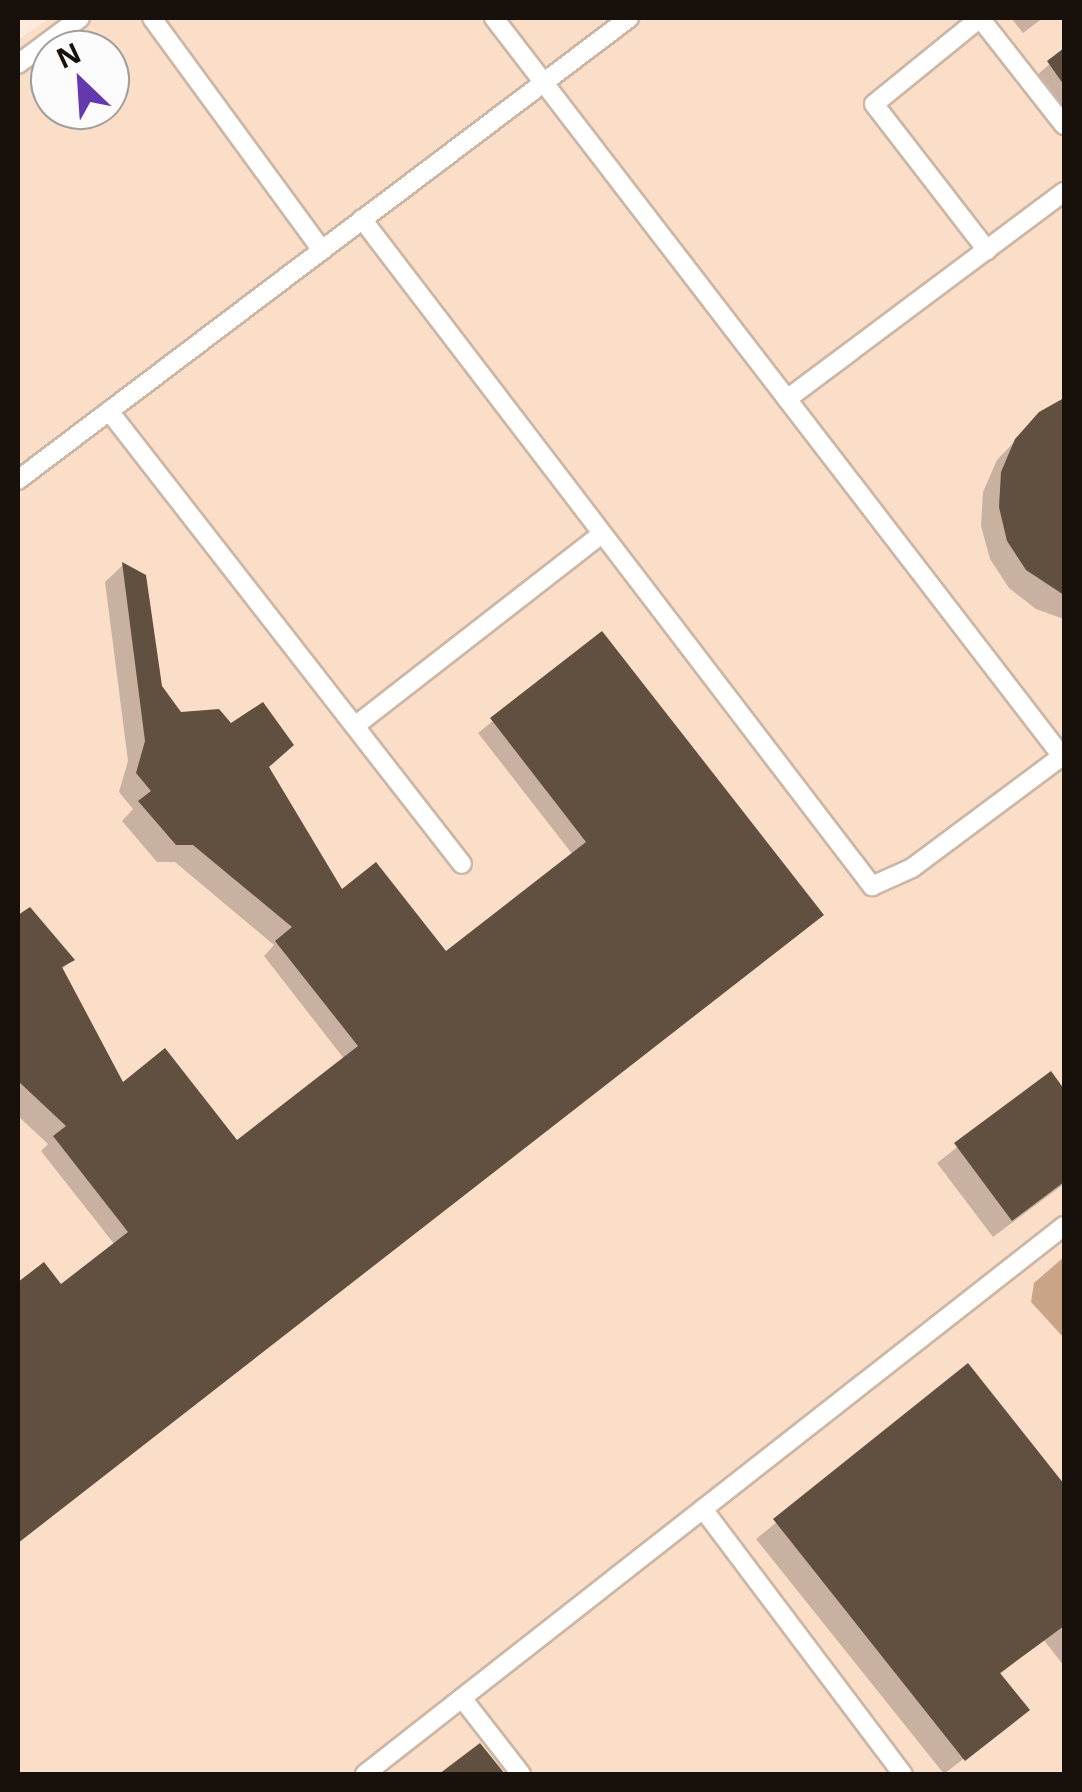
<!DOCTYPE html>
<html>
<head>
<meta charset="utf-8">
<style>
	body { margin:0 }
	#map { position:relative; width:1082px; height:1792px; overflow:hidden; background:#fcebdd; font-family:"Noto Sans",sans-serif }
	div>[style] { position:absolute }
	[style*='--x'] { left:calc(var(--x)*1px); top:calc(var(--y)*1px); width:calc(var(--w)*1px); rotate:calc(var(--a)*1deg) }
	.built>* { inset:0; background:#fbdec8 }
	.forest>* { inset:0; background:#caa486 }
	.shadow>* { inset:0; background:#0003 }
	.building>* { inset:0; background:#614f40 }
	.roads { filter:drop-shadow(2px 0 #ccb7a6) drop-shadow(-2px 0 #ccb7a6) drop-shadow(0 2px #ccb7a6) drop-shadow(0 -2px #ccb7a6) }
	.lane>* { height:18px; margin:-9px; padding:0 9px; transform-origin:9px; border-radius:9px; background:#fff }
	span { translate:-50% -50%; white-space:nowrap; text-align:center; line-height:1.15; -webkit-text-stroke:10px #fcfcfc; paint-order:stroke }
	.frame { position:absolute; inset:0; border:20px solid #18110b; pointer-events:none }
	.north { position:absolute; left:30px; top:30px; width:100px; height:100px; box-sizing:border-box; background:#fcfcfc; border:2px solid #a19e9c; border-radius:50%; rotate:335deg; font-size:28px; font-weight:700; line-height:40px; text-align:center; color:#18110b }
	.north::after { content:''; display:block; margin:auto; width:35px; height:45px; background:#6538b0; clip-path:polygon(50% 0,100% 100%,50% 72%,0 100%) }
</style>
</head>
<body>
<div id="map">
	<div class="built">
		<i style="clip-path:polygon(evenodd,50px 18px,1064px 18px,1064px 1774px,18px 1774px,18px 40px,50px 18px,50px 50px,110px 50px,110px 110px,50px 110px,50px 50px)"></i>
	</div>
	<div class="forest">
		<i style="clip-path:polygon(1064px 1257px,1064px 1338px,1031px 1302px,1034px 1283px)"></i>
	</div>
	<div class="shadow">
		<i style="clip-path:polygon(1011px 18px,1043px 18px,1023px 33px)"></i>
		<i style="clip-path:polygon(1064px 51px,1064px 116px,1035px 77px)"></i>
		<i style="clip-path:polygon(1064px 401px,1064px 619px,1036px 609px,1009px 588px,990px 559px,981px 526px,983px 492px,997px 460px,1041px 414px)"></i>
		<i style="clip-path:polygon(123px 565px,160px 687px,180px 715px,267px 768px,341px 893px,445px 955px,573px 855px,478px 733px,601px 634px,807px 928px,18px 1543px,18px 1285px,44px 1265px,61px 1287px,115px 1245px,41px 1151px,48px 1144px,18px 1116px,18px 918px,29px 910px,72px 960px,61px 970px,122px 1086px,237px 1144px,345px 1060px,264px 956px,274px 945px,175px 862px,157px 862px,122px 821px,133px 809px,119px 792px,128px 761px,105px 582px)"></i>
		<i style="clip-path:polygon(1050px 1074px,1064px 1094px,1064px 1184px,993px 1237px,937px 1163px)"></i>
		<i style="clip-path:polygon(968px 1367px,1064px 1488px,1064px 1666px,1043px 1639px,999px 1675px,1027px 1709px,944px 1774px,756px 1539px)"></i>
	</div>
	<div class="building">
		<i style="clip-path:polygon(1064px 48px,1064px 85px,1047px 61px)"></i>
		<i style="clip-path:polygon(1064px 398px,1064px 595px,1026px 570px,1007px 541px,999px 507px,1001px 472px,1015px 439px,1039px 412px)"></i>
		<i style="clip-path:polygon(122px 562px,146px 575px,162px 686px,181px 712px,219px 709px,231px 723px,263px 702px,294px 745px,269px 767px,342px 889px,376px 862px,446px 951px,586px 842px,490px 718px,602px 631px,824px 915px,18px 1543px,18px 1282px,44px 1262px,61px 1284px,128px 1232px,53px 1136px,66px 1126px,18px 1081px,18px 915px,30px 907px,75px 960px,62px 967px,123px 1082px,165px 1048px,237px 1140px,358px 1046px,275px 941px,292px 927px,193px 845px,176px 845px,138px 801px,151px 791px,136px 773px,145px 741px)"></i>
		<i style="clip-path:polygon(1051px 1071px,1064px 1089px,1064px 1182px,1012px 1221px,954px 1143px)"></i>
		<i style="clip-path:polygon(968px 1363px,1064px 1484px,1064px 1626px,1000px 1673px,1030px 1710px,965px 1761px,773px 1519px)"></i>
		<i style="clip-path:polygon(480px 1743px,505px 1774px,439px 1774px)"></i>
	</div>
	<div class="roads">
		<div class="lane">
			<i style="--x:152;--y:18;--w:288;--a:53.8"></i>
			<i style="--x:494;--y:18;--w:935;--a:52.43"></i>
			<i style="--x:980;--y:18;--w:136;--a:140.9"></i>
			<i style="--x:874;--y:104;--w:185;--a:52.3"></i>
			<i style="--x:980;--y:18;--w:136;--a:51.9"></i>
			<i style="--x:18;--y:64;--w:77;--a:-36.6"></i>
			<i style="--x:362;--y:219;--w:840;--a:52.6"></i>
			<i style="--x:872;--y:886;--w:44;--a:-24.2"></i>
			<i style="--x:912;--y:868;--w:187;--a:-36.7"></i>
			<i style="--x:787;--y:399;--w:346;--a:-36.8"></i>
			<i style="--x:109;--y:411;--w:574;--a:52.07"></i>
			<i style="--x:18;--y:480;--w:766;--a:-37.09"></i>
			<i style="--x:355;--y:726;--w:313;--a:-37.9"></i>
			<i style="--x:703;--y:1509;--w:332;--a:53"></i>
			<i style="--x:462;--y:1698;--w:96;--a:52.2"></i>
			<i style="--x:365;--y:1774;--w:888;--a:-38.1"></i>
		</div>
	</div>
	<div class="frame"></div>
	<div class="north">N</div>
</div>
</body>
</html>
